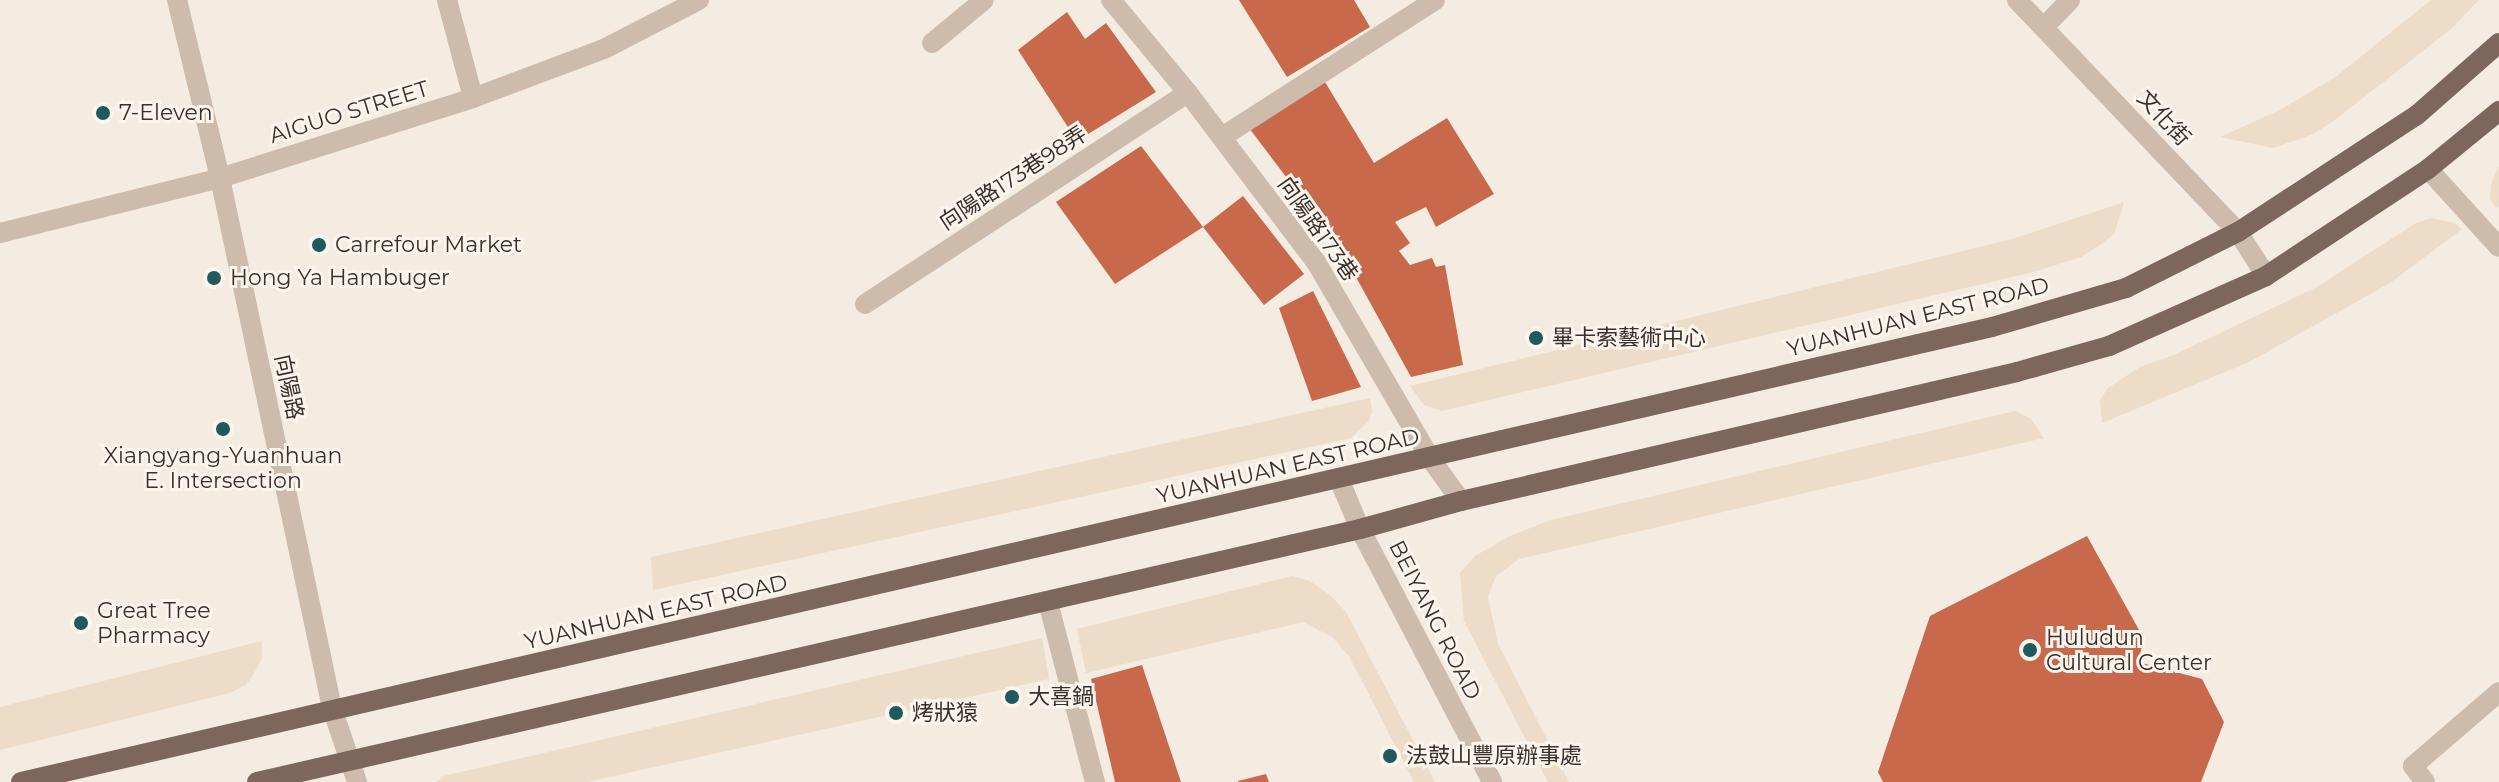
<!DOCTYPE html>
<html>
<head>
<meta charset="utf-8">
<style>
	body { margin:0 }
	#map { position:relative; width:2499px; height:782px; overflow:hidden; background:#f4ebe1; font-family:Montserrat,"Noto Sans TC",sans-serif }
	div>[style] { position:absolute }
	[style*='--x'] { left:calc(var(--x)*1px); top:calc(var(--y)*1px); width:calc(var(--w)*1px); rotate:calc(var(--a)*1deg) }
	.plaza>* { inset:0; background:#ecdcc8 }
	.building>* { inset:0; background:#c8694b }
	.minor>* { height:20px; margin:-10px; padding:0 10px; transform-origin:10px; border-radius:10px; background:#cdbbac }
	.major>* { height:20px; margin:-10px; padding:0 10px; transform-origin:10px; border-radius:10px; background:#7d675c }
	.dots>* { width:22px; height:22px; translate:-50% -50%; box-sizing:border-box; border:4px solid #fbf5ee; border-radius:50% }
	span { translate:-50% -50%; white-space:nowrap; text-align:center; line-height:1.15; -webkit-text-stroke:6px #fbf5ee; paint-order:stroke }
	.street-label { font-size:22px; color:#3b302b }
	.poi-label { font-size:22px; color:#3b302b }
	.left { translate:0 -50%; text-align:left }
</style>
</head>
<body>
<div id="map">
	<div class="plaza">
		<i style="clip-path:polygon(2431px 0,2479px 0,2451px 29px,2335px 120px,2313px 134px,2273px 148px,2220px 137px,2280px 110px,2337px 76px)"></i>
		<i style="clip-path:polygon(2499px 166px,2499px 206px,2496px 208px,2490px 200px,2491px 184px)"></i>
		<i style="clip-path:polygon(2124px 202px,2114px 234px,2100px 245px,2081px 257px,2033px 272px,1442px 411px,1424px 405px,1410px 386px,2012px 239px)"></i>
		<i style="clip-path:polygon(2431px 218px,2455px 223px,2462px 229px,2390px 283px,2249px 362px,2102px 423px,2100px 400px,2108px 388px,2140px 367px,2174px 355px,2317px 287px,2416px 223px)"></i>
		<i style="clip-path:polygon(1370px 398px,1372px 412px,1368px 422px,1351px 438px,653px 590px,651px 557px)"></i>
		<i style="clip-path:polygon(2015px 411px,2031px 419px,2044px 438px,1519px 559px,1496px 576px,1488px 597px,1498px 644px,1569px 782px,1548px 782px,1464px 621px,1460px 573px,1475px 556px,1510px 536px,1551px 520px)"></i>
		<i style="clip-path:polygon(1292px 576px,1308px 580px,1330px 595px,1346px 612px,1435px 782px,1414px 782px,1349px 656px,1332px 637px,1303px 622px,1086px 673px,1077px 629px)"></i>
		<i style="clip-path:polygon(1042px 638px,1049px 679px,587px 782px,436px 782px,444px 776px)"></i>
		<i style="clip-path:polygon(262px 641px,262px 658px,253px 675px,246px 685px,230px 693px,0 750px,0 707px)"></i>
	</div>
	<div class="building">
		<i style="clip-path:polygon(1239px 0,1354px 0,1370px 27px,1287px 77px)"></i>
		<i style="clip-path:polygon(1067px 12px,1085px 39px,1106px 23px,1156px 92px,1077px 141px,1018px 50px)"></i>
		<i style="clip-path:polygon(1325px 82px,1374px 163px,1447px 118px,1494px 194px,1436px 227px,1426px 207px,1395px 222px,1410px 243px,1399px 251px,1410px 265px,1432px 258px,1436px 267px,1445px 265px,1463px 365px,1411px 377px,1340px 248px,1249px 128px)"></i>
		<i style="clip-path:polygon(1141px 146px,1203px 227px,1115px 284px,1056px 202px)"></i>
		<i style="clip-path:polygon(1243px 196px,1304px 274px,1264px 305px,1203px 227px)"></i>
		<i style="clip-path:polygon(1313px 291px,1361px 387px,1312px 401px,1279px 308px)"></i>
		<i style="clip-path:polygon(2087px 536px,2144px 639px,2138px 662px,2202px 679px,2224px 722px,2201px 782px,1883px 782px,1878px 772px,1930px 616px)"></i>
		<i style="clip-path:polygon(1142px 665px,1181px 782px,1115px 782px,1091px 679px)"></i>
		<i style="clip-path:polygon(1266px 774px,1269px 782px,1238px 782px,1238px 781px)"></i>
	</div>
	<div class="minor">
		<i style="--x:177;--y:0;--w:183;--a:76.4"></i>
		<i style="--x:220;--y:178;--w:542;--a:78.07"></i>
		<i style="--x:332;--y:708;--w:78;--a:71.3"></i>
		<i style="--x:447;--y:0;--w:101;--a:75.1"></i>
		<i style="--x:1111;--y:0;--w:121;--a:50.4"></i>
		<i style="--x:1188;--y:93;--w:212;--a:52.9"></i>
		<i style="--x:1316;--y:262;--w:227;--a:59.8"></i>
		<i style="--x:1430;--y:458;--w:53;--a:54.2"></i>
		<i style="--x:2017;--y:0;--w:320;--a:46.4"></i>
		<i style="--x:2238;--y:232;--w:52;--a:57.5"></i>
		<i style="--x:2045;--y:26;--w:36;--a:-46"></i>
		<i style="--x:932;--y:43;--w:67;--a:-39.6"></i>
		<i style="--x:1222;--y:137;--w:253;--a:-32.7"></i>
		<i style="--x:2428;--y:169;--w:105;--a:47.7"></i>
		<i style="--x:0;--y:233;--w:227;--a:-14"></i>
		<i style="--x:220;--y:178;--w:265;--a:-17.5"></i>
		<i style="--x:473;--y:98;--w:140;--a:-20.5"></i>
		<i style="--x:604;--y:49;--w:107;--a:-27.3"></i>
		<i style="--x:865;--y:304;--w:386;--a:-33.2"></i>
		<i style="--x:1339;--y:479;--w:54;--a:67.2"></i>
		<i style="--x:1360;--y:529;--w:285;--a:62.4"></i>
		<i style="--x:1048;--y:602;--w:186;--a:75.4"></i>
		<i style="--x:2425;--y:782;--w:20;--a:-127"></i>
		<i style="--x:2413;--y:766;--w:113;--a:-40.7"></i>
	</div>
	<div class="major">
		<i style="--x:21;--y:782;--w:2023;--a:-13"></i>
		<i style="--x:1992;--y:327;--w:140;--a:-16.2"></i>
		<i style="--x:2126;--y:288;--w:125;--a:-26.6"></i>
		<i style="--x:2238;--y:232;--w:214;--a:-33.2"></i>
		<i style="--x:2417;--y:115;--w:109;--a:-41.3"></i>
		<i style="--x:257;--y:782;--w:1132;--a:-12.92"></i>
		<i style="--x:1360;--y:529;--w:105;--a:-15.5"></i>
		<i style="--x:1461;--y:501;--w:571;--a:-13.06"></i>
		<i style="--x:2017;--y:372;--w:96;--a:-15.8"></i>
		<i style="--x:2109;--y:346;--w:172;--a:-24"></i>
		<i style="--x:2266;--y:276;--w:194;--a:-33.4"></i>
		<i style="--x:2428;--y:169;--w:92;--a:-39.2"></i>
	</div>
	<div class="dots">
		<i style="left:103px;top:113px;background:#1f5a5e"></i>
		<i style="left:319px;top:245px;background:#1f5a5e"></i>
		<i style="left:214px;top:278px;background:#1f5a5e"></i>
		<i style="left:1536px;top:338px;background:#1f5a5e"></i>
		<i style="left:223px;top:429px;background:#1f5a5e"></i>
		<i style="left:81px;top:623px;background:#1f5a5e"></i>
		<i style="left:2030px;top:650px;background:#1f5a5e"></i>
		<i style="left:1012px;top:697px;background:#1f5a5e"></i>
		<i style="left:896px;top:713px;background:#1f5a5e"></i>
		<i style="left:1390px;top:756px;background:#1f5a5e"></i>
	</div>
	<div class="street-label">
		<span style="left:349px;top:112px;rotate:-17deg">AIGUO STREET</span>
		<span style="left:2164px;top:118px;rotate:47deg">文化街</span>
		<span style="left:1013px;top:178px;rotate:-33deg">向陽路173巷98弄</span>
		<span style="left:1318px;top:229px;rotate:55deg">向陽路173巷</span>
		<span style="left:1918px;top:317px;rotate:-14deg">YUANHUAN EAST ROAD</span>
		<span style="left:289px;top:387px;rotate:78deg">向陽路</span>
		<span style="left:1288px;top:466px;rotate:-13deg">YUANHUAN EAST ROAD</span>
		<span style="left:656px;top:612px;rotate:-13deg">YUANHUAN EAST ROAD</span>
		<span style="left:1435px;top:620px;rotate:63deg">BEIYANG ROAD</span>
	</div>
	<div class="poi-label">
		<span class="left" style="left:119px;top:113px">7-Eleven</span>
		<span class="left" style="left:335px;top:245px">Carrefour Market</span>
		<span class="left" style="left:230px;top:278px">Hong Ya Hambuger</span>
		<span class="left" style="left:1552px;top:338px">畢卡索藝術中心</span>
		<span style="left:223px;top:468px">Xiangyang-Yuanhuan<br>E. Intersection</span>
		<span class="left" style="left:97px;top:623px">Great Tree<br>Pharmacy</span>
		<span class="left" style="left:2046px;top:650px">Huludun<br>Cultural Center</span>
		<span class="left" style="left:1028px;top:697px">大喜鍋</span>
		<span class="left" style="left:912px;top:713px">烤狀猿</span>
		<span class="left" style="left:1406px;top:756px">法鼓山豐原辦事處</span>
	</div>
</div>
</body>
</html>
